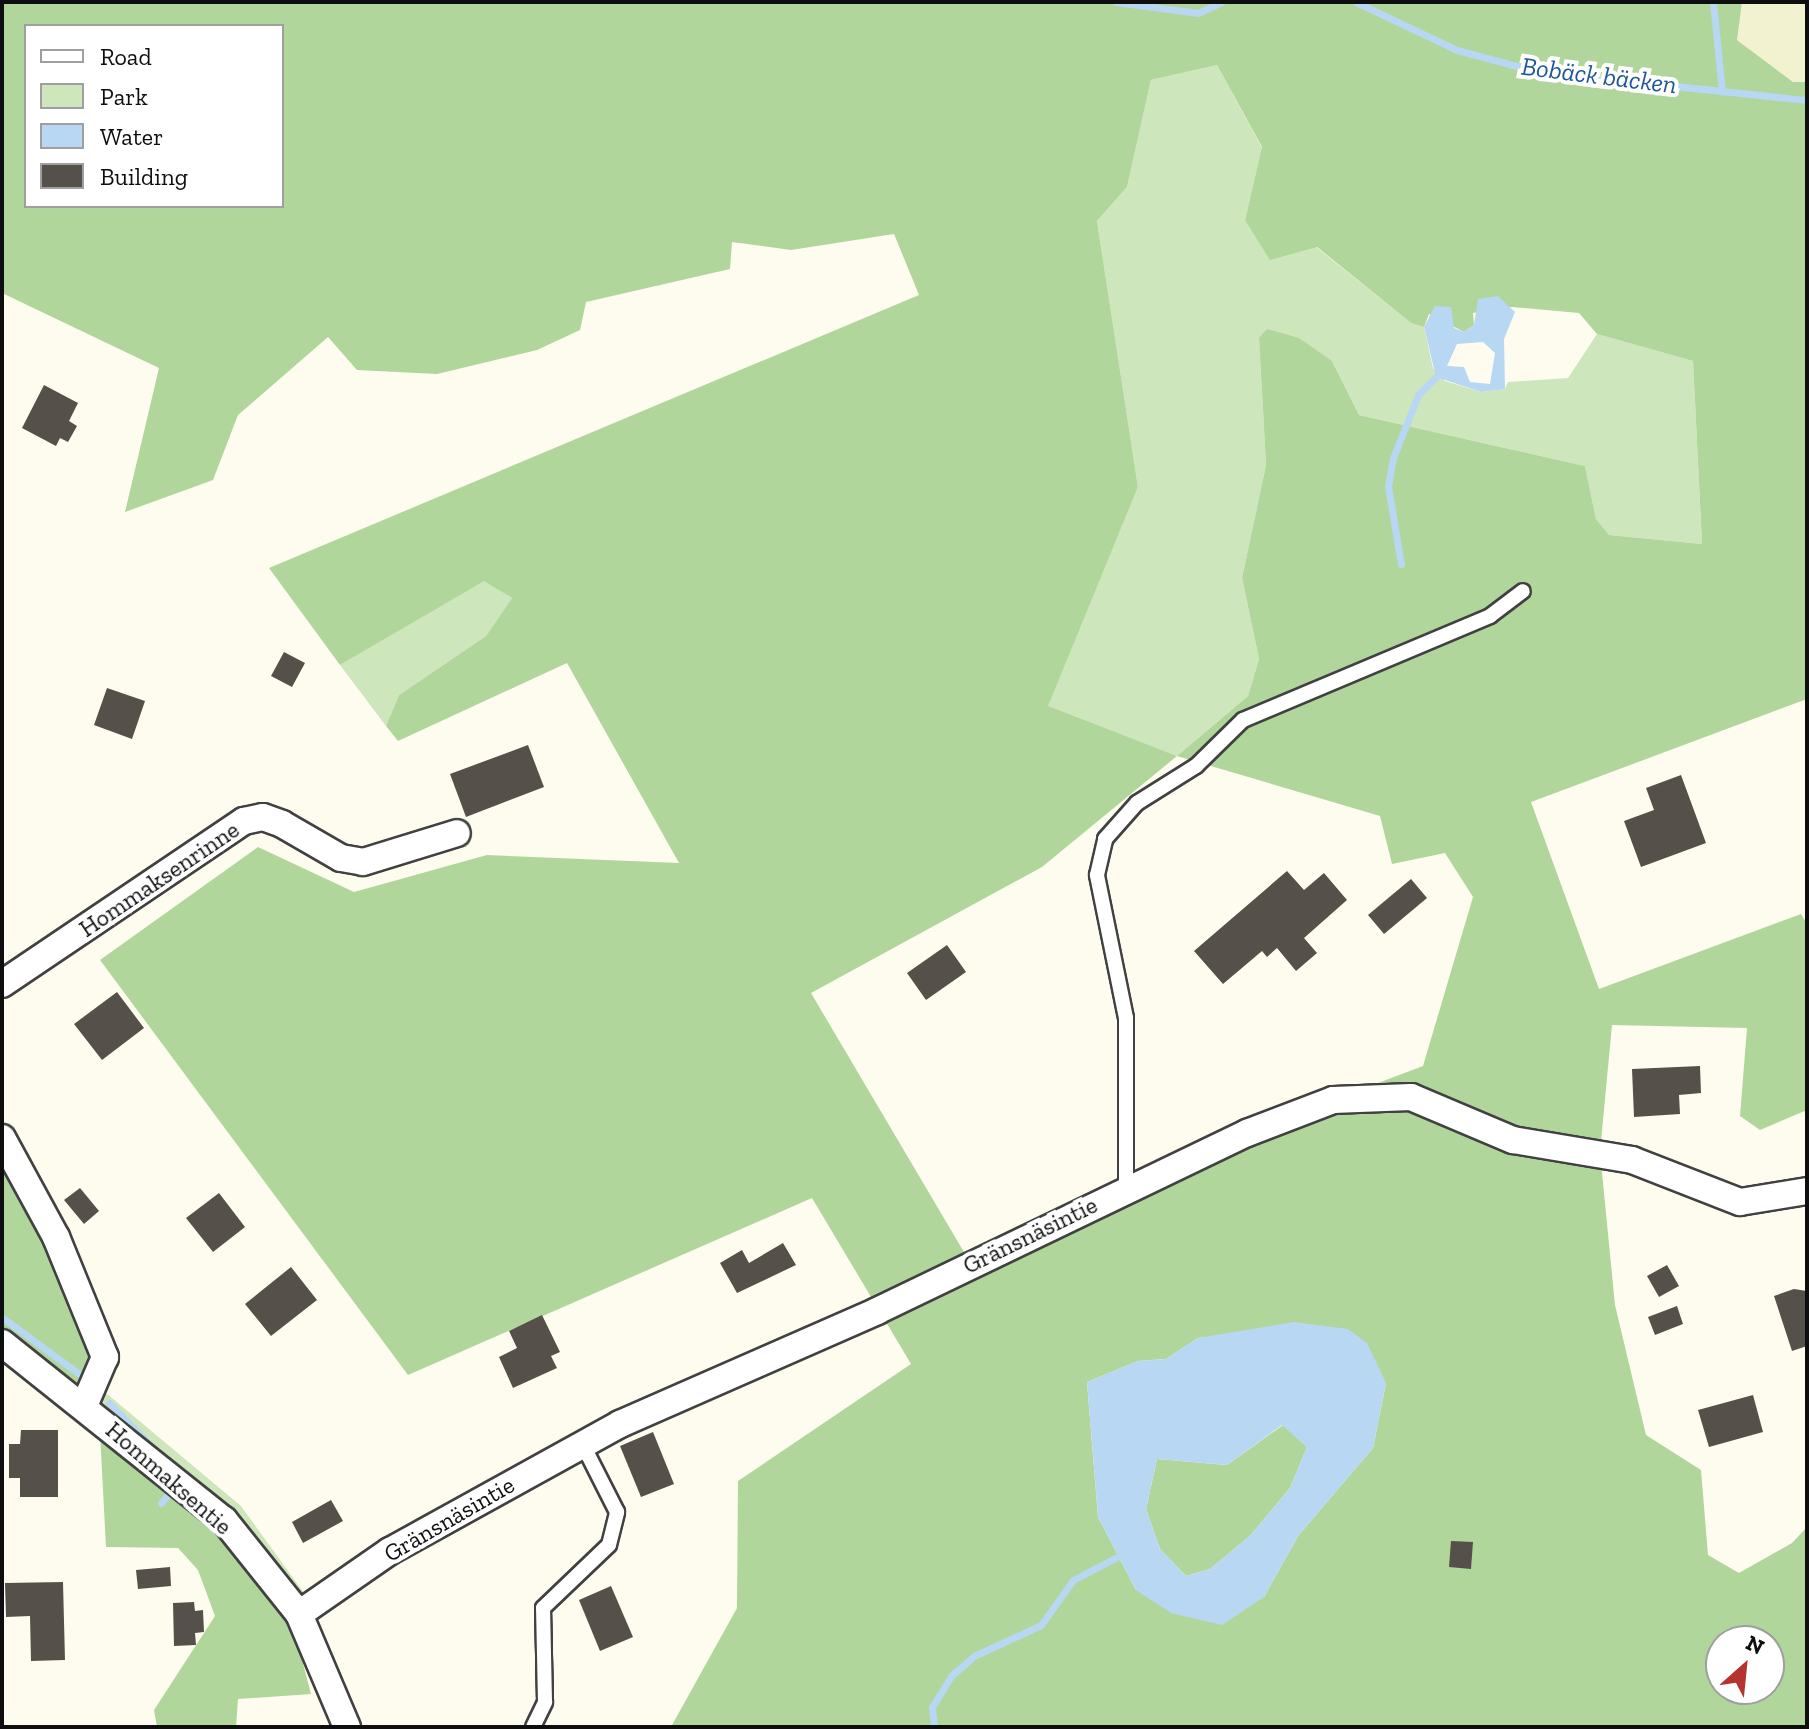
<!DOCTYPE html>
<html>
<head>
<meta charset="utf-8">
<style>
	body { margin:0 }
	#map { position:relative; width:1809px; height:1729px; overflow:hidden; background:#fefcef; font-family:"Zilla Slab",serif }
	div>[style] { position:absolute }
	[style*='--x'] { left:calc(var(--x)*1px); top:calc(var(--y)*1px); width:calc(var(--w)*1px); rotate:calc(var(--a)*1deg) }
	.farmland>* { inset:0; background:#f2f2d1 }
	.green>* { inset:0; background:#cee6bb }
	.forest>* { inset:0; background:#b1d69b }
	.water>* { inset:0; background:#b7d7f2 }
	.stream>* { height:7px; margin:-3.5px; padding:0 3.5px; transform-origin:3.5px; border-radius:3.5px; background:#b7d7f2 }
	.building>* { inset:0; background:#56504b }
	.roads { filter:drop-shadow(2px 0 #414141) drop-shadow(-2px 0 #414141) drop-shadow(0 2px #414141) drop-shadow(0 -2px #414141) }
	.lane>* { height:14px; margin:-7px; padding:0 7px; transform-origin:7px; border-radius:7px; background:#fff }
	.street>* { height:26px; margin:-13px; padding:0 13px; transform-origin:13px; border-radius:13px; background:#fff }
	span { translate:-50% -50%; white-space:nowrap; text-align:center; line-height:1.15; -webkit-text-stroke:8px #fff; paint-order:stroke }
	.street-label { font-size:24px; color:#0e0e0e }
	.water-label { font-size:26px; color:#1f5898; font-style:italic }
	.frame { position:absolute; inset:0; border:4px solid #0e0e0e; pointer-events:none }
	.legend { position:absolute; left:24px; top:24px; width:260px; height:184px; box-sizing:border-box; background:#fff; border:2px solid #9f9f9f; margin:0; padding:10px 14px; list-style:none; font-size:24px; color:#0e0e0e }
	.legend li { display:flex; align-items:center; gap:16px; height:40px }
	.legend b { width:40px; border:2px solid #9f9f9f }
	.north { position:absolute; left:1705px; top:1625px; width:80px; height:80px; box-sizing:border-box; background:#fff; border:2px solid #9f9f9f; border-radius:50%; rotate:27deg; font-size:22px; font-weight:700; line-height:32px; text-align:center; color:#0e0e0e }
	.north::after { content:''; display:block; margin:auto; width:28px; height:36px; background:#b5342f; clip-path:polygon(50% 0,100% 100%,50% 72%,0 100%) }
</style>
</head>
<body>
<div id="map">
	<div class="farmland">
		<i style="clip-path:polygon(1742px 2px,1807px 2px,1807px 82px,1793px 82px,1736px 39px)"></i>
	</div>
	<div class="green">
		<i style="clip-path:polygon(1217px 65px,1262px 148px,1245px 220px,1316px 247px,1411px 323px,1424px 327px,1433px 368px,1445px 381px,1481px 392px,1505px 389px,1508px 382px,1568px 378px,1597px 334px,1693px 361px,1702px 544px,1609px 535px,1596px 519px,1585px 466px,1359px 415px,1332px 361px,1259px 338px,1266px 465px,1242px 578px,1259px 659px,1248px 696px,1177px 756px,1047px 707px,1138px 487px,1097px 221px,1127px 187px,1151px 80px)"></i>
		<i style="clip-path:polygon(484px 580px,512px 598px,486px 636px,399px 695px,386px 726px,340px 665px)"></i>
		<i style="clip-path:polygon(94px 1383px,241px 1506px,309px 1600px,299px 1614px,84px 1406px)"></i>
	</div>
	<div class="forest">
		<i style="clip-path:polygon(evenodd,2px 2px,1742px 2px,1737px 40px,1793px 82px,1807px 82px,1807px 699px,1531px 802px,1599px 989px,1801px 914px,1807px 924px,1807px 1110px,1760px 1130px,1740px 1116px,1747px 1028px,1612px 1025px,1600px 1152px,1615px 1305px,1646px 1435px,1701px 1470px,1708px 1555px,1739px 1573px,1792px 1543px,1807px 1527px,1807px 1727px,671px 1727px,737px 1608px,738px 1481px,911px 1364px,812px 1198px,408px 1375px,100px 960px,258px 847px,354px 892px,487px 855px,679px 863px,567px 663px,398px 741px,386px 726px,399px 695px,486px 636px,512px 598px,484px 581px,340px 665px,269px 568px,919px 295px,894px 234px,791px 250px,732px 242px,730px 269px,586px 302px,580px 330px,537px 350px,437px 374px,357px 370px,328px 337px,238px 415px,213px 480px,125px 512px,159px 368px,2px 293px,2px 2px,26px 26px,282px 26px,282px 206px,26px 206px,26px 26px,2px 2px,1217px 65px,1262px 147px,1245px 220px,1270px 260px,1317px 247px,1411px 323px,1424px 327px,1429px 314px,1464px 332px,1474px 325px,1473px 313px,1512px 307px,1579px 313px,1597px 334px,1693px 361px,1702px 544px,1609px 535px,1596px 519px,1585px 466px,1359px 415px,1332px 361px,1299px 338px,1267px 329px,1259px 338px,1266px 465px,1242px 578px,1259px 659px,1248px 696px,1177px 756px,1048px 706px,1138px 487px,1097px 221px,1127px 187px,1151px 80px,1217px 65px,2px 2px,1177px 756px,1380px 816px,1392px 864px,1445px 853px,1473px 897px,1423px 1066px,1333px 1100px,971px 1264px,811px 993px,1042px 867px,1177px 756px,2px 2px,1236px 1334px,1386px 1383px,1373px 1448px,1298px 1536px,1264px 1597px,1136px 1590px,1098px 1517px,1087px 1382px,1138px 1361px,1166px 1359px,1198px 1338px,1236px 1334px,2px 2px,1721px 1641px,1769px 1641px,1769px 1689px,1721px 1689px,1721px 1641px)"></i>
		<i style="clip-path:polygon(2px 1138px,105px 1357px,84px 1406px,2px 1344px)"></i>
		<i style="clip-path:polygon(1283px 1425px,1307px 1447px,1290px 1488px,1250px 1536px,1210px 1569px,1186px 1576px,1160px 1549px,1146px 1509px,1157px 1459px,1227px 1465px)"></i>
		<i style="clip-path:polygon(100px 1433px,213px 1521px,290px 1614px,311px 1694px,238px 1699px,236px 1727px,157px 1727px,154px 1710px,215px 1616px,198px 1570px,178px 1548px,106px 1547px)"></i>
	</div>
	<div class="water">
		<i style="clip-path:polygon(evenodd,1498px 296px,1515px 312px,1504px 339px,1505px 389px,1481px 392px,1436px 377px,1424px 327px,1435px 306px,1451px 307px,1454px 328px,1464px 332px,1474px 325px,1478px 299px,1498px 296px,1483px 342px,1495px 353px,1490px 384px,1470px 382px,1464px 367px,1447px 366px,1457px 344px,1483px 342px)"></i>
		<i style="clip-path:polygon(evenodd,1294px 1322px,1348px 1329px,1367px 1343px,1386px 1383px,1373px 1448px,1298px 1536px,1264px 1597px,1222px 1625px,1171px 1613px,1136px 1590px,1098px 1517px,1087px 1382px,1138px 1361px,1166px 1359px,1198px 1338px,1294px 1322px,1282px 1425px,1307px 1447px,1290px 1488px,1250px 1536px,1210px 1569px,1186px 1576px,1160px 1549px,1146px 1509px,1157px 1459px,1227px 1465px,1282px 1425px)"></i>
	</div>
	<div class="stream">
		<i style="--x:1116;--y:2;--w:83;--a:7.6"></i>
		<i style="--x:1198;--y:13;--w:26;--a:-25"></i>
		<i style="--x:1356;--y:2;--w:112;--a:25.4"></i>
		<i style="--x:1457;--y:50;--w:81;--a:15.1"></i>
		<i style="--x:1535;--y:71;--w:274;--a:6.1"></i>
		<i style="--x:1713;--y:2;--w:90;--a:84.3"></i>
		<i style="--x:1401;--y:564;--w:79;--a:-99.5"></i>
		<i style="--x:1388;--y:486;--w:28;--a:-80"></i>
		<i style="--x:1393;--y:458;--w:68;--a:-68.4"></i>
		<i style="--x:1418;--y:395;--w:25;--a:-45"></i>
		<i style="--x:3;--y:1318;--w:98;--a:36.3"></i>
		<i style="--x:109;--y:1403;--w:57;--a:45.7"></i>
		<i style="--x:161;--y:1503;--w:19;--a:-51"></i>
		<i style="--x:934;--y:1727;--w:20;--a:-96"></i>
		<i style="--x:932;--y:1707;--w:36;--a:-58"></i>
		<i style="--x:951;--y:1676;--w:30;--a:-41"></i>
		<i style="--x:974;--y:1656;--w:74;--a:-24.8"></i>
		<i style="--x:1041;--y:1625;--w:55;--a:-54.6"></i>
		<i style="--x:1073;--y:1580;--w:50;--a:-27.6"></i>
	</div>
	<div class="building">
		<i style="clip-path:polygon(44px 385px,78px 403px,69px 421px,77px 426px,68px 442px,60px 438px,56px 446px,22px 428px)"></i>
		<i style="clip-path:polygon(284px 652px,305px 663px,292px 687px,271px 676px)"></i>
		<i style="clip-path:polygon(107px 688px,145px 701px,132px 739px,94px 725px)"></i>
		<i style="clip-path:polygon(528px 745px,544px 787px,466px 817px,450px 774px)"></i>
		<i style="clip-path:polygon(1681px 775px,1706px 843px,1641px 867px,1624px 821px,1654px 810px,1646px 788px)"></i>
		<i style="clip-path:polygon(1287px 871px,1304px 890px,1324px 873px,1347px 900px,1304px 938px,1317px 953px,1296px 971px,1277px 948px,1267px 957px,1262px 951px,1223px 984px,1194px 951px)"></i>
		<i style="clip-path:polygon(1411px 879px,1427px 898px,1384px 934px,1368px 915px)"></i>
		<i style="clip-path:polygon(947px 945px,966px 972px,926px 1000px,907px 973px)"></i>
		<i style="clip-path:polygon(117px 992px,144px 1028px,102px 1060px,74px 1024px)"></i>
		<i style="clip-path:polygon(1700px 1066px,1701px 1093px,1679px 1095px,1680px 1114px,1634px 1117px,1632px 1069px)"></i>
		<i style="clip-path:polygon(80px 1188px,99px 1211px,84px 1224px,64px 1200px)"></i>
		<i style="clip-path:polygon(219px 1193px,245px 1227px,213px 1252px,186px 1218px)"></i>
		<i style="clip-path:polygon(783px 1243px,796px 1265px,737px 1293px,720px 1263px,742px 1250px,749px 1263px)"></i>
		<i style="clip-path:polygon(1667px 1265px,1679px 1286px,1659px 1297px,1647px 1276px)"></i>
		<i style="clip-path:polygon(291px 1267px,317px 1300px,271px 1336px,245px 1304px)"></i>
		<i style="clip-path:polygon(1794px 1289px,1807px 1291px,1807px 1346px,1792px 1351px,1774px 1296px)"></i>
		<i style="clip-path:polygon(1677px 1306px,1683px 1324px,1655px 1335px,1648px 1317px)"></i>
		<i style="clip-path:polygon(542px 1315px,560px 1352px,551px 1356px,557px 1368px,513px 1388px,499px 1357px,517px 1348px,509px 1331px)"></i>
		<i style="clip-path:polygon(1753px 1395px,1763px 1432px,1709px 1447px,1698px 1410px)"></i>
		<i style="clip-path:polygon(21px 1430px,58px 1430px,58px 1497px,20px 1497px,20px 1478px,9px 1478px,9px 1444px,20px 1444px)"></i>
		<i style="clip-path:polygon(653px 1432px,674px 1484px,641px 1497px,620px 1446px)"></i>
		<i style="clip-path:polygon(331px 1500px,343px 1521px,303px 1543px,292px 1522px)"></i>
		<i style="clip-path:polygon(1451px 1541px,1473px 1542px,1471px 1569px,1449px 1567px)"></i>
		<i style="clip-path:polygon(170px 1567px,171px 1586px,138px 1589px,136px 1570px)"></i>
		<i style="clip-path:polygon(63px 1582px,65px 1660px,31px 1661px,30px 1616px,6px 1617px,5px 1583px)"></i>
		<i style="clip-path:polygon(611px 1586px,633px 1637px,600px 1651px,579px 1600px)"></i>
		<i style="clip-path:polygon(194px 1602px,195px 1611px,203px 1610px,204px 1632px,195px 1633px,196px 1645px,174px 1646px,173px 1603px)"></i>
	</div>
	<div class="roads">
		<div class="lane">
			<i style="--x:1126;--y:1188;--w:170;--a:-90"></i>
			<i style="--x:1126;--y:1018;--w:146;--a:-101.5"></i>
			<i style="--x:1097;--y:875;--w:37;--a:-77"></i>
			<i style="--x:1105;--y:839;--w:48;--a:-48.4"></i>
			<i style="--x:1137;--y:803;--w:70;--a:-32.1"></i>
			<i style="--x:1196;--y:766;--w:66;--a:-44.4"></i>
			<i style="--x:1243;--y:720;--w:268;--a:-22.8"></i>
			<i style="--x:1490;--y:616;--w:41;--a:-37.1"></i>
			<i style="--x:533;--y:1727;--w:28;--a:-64"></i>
			<i style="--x:545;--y:1702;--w:94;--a:-91.2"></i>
			<i style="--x:543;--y:1608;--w:91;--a:-43.7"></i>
			<i style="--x:609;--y:1545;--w:34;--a:-76"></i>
			<i style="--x:617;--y:1512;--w:75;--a:-116.9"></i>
		</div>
		<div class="street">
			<i style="--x:2;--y:984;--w:292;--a:-34"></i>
			<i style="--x:244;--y:821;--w:19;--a:-12"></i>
			<i style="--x:263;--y:817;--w:20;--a:20"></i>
			<i style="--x:282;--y:824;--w:68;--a:30"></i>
			<i style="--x:341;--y:858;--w:22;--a:10"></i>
			<i style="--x:363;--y:862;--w:98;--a:-17.1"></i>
			<i style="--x:2;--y:1138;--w:113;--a:61.4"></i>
			<i style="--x:56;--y:1237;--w:130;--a:67.8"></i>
			<i style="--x:105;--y:1357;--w:53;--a:113.2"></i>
			<i style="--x:2;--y:1343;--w:284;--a:38.6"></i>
			<i style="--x:224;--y:1520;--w:120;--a:51.4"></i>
			<i style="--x:299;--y:1614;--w:123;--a:67"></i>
			<i style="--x:299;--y:1614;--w:111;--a:-34.7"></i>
			<i style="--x:390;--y:1551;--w:263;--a:-28.9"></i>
			<i style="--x:620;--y:1424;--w:281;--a:-23.7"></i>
			<i style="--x:877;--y:1311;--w:411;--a:-25.7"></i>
			<i style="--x:1247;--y:1133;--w:92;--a:-21"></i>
			<i style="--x:1333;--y:1100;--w:78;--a:-2.2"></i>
			<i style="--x:1411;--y:1097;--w:111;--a:22.9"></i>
			<i style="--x:1513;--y:1140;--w:121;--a:9.5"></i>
			<i style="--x:1632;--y:1160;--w:116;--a:21.3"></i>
			<i style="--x:1740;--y:1202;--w:68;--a:-9.3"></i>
		</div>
	</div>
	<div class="street-label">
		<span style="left:159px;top:879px;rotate:-34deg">Hommaksenrinne</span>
		<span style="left:1030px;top:1235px;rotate:-26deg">Gränsnäsintie</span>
		<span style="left:169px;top:1478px;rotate:41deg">Hommaksentie</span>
		<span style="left:449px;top:1519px;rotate:-30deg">Gränsnäsintie</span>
	</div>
	<div class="water-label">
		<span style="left:1599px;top:76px;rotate:7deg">Bobäck bäcken</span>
	</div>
	<div class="frame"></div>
	<ul class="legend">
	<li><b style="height:10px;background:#fff"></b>Road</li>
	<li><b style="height:22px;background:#cee6bb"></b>Park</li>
	<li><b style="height:22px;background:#b7d7f2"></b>Water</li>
	<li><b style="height:22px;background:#56504b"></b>Building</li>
	</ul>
	<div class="north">N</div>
</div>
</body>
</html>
